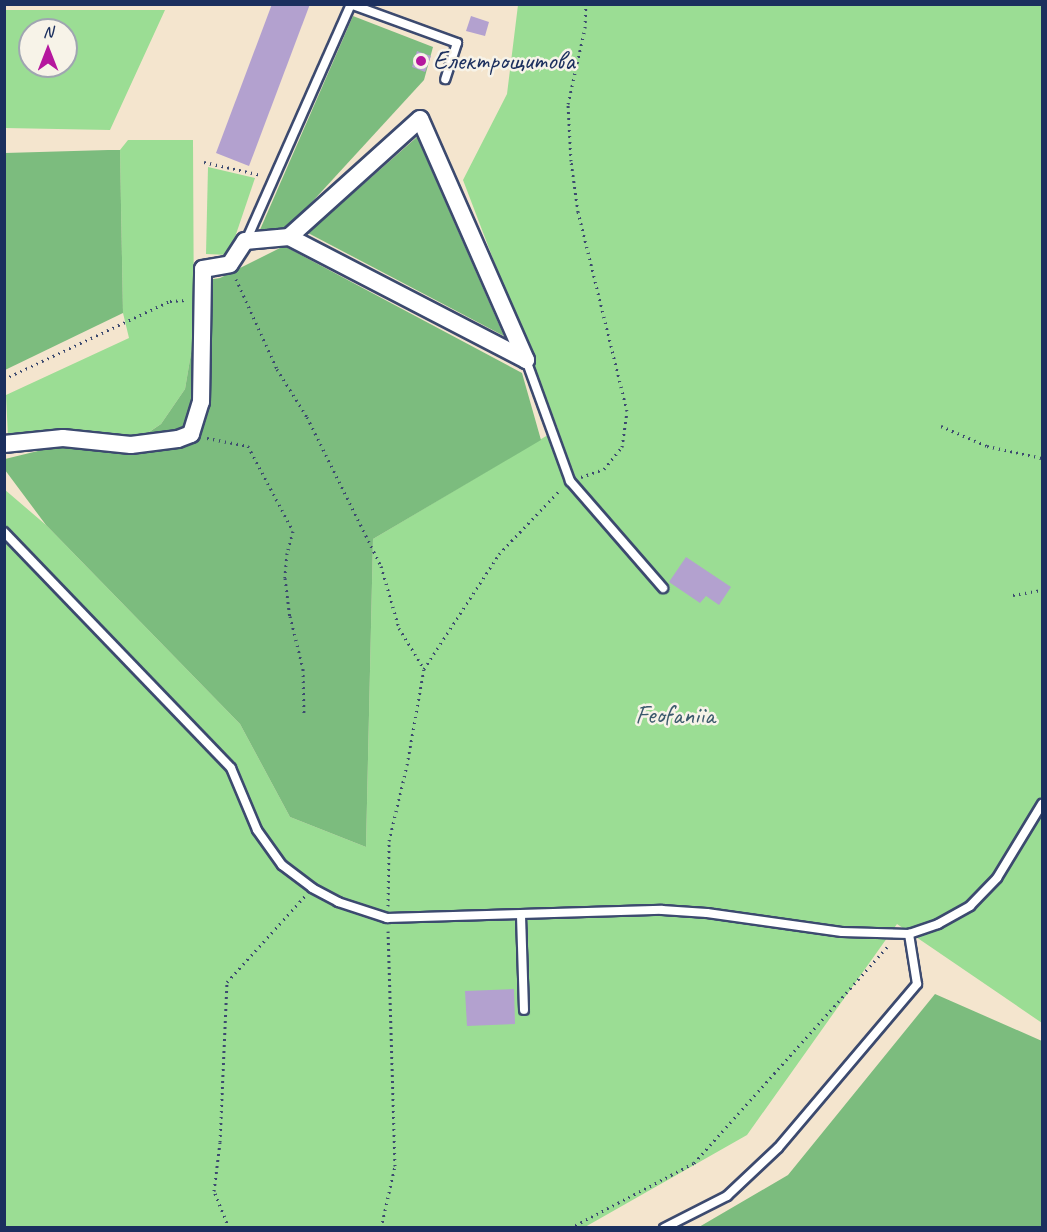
<!DOCTYPE html>
<html>
<head>
<meta charset="utf-8">
<style>
	body { margin:0 }
	#map { position:relative; width:1047px; height:1232px; overflow:hidden; background:#f4e5ce; font-family:Caveat,sans-serif }
	div>[style] { position:absolute }
	[style*='--x'] { left:calc(var(--x)*1px); top:calc(var(--y)*1px); width:calc(var(--w)*1px); rotate:calc(var(--a)*1deg) }
	.green>* { inset:0; background:#9bdd94 }
	.forest>* { inset:0; background:#7cbc7e }
	.building>* { inset:0; background:#b3a1cf }
	.path>* { height:3px; margin-top:-1.5px; transform-origin:0; background:repeating-linear-gradient(90deg,#3c4a6f 0 1.5px,transparent 0 6px) }
	.roads { filter:drop-shadow(2px 0 #3c4a6f) drop-shadow(-2px 0 #3c4a6f) drop-shadow(0 2px #3c4a6f) drop-shadow(0 -2px #3c4a6f) }
	.lane>* { height:8px; margin:-4px; padding:0 4px; transform-origin:4px; border-radius:4px; background:#fff }
	.street>* { height:16px; margin:-8px; padding:0 8px; transform-origin:8px; border-radius:8px; background:#fff }
	.dots>* { width:16px; height:16px; translate:-50% -50%; box-sizing:border-box; border:3px solid #f7f3e8; border-radius:50% }
	span { translate:-50% -50%; white-space:nowrap; text-align:center; line-height:1.15; -webkit-text-stroke:5px #f7f3e8; paint-order:stroke }
	.poi-label { font-size:26px; color:#1b2f5e }
	.left { translate:0 -50%; text-align:left }
	.park-label { font-size:26px; color:#3b5a6c }
	.frame { position:absolute; inset:0; border:6px solid #1b2f5e; pointer-events:none }
	.north { position:absolute; left:18px; top:18px; width:60px; height:60px; box-sizing:border-box; background:#f7f3e8; border:2px solid #9fa5b1; border-radius:50%; rotate:0deg; font-size:16px; font-weight:700; line-height:24px; text-align:center; color:#1b2f5e }
	.north::after { content:''; display:block; margin:auto; width:21px; height:27px; background:#b5179e; clip-path:polygon(50% 0,100% 100%,50% 72%,0 100%) }
</style>
</head>
<body>
<div id="map">
	<div class="green">
		<i style="clip-path:polygon(518px 5px,1042px 5px,1042px 1023px,897px 924px,747px 1135px,585px 1227px,5px 1227px,4px 489px,46px 525px,240px 724px,290px 817px,366px 847px,373px 539px,558px 429px,463px 180px,507px 94px)"></i>
		<i style="clip-path:polygon(evenodd,5px 10px,165px 10px,110px 130px,5px 128px,5px 10px,30px 30px,66px 30px,66px 66px,30px 66px,30px 30px)"></i>
		<i style="clip-path:polygon(128px 140px,193px 140px,194px 336px,185px 389px,161px 424px,131px 444px,8px 438px,6px 395px,129px 338px,123px 313px,120px 150px)"></i>
		<i style="clip-path:polygon(208px 167px,255px 178px,229px 255px,206px 254px)"></i>
	</div>
	<div class="forest">
		<i style="clip-path:polygon(353px 16px,433px 47px,424px 80px,289px 227px,259px 232px)"></i>
		<i style="clip-path:polygon(417px 137px,504px 336px,308px 233px)"></i>
		<i style="clip-path:polygon(108px 150px,120px 150px,123px 313px,5px 370px,5px 153px)"></i>
		<i style="clip-path:polygon(284px 246px,522px 373px,541px 440px,373px 539px,366px 847px,290px 817px,240px 724px,46px 525px,5px 470px,5px 459px,83px 440px,130px 445px,161px 424px,185px 389px,194px 336px,193px 282px,220px 278px)"></i>
		<i style="clip-path:polygon(935px 994px,1042px 1041px,1042px 1227px,699px 1227px,788px 1175px)"></i>
	</div>
	<div class="building">
		<i style="clip-path:polygon(272px 4px,310px 4px,249px 166px,216px 153px)"></i>
		<i style="clip-path:polygon(471px 16px,489px 22px,485px 36px,466px 31px)"></i>
		<i style="clip-path:polygon(417px 51px,431px 56px,425px 72px,412px 67px)"></i>
		<i style="clip-path:polygon(686px 557px,731px 587px,719px 605px,706px 596px,700px 603px,669px 582px)"></i>
		<i style="clip-path:polygon(514px 989px,515px 1024px,467px 1026px,465px 991px)"></i>
	</div>
	<div class="path">
		<i style="--x:204;--y:162;--w:58;--a:12.8"></i>
		<i style="--x:236;--y:279;--w:99;--a:65.5"></i>
		<i style="--x:277;--y:369;--w:57;--a:58"></i>
		<i style="--x:307;--y:417;--w:166;--a:63.6"></i>
		<i style="--x:381;--y:566;--w:65;--a:73.8"></i>
		<i style="--x:399;--y:628;--w:48;--a:58.6"></i>
		<i style="--x:4;--y:379;--w:183;--a:-25.2"></i>
		<i style="--x:170;--y:301;--w:16;--a:-4"></i>
		<i style="--x:941;--y:426;--w:50;--a:23.5"></i>
		<i style="--x:987;--y:446;--w:56;--a:12.3"></i>
		<i style="--x:207;--y:438;--w:42;--a:11"></i>
		<i style="--x:248;--y:446;--w:96;--a:62.1"></i>
		<i style="--x:293;--y:531;--w:23;--a:105"></i>
		<i style="--x:287;--y:553;--w:25;--a:95"></i>
		<i style="--x:285;--y:578;--w:38;--a:83"></i>
		<i style="--x:290;--y:616;--w:55;--a:76.2"></i>
		<i style="--x:303;--y:669;--w:46;--a:88.8"></i>
		<i style="--x:581;--y:477;--w:24;--a:-19"></i>
		<i style="--x:604;--y:469;--w:28;--a:-51"></i>
		<i style="--x:622;--y:447;--w:36;--a:-82"></i>
		<i style="--x:627;--y:411;--w:205;--a:-103.8"></i>
		<i style="--x:578;--y:212;--w:51;--a:-97.8"></i>
		<i style="--x:571;--y:161;--w:57;--a:-93"></i>
		<i style="--x:568;--y:104;--w:78;--a:-77.4"></i>
		<i style="--x:585;--y:28;--w:24;--a:-88"></i>
		<i style="--x:1013;--y:595;--w:29;--a:-10"></i>
		<i style="--x:388;--y:906;--w:65;--a:-89.1"></i>
		<i style="--x:389;--y:841;--w:78;--a:-76.7"></i>
		<i style="--x:407;--y:765;--w:97;--a:-80"></i>
		<i style="--x:424;--y:669;--w:137;--a:-56.9"></i>
		<i style="--x:499;--y:554;--w:88;--a:-46.4"></i>
		<i style="--x:229;--y:1228;--w:40;--a:-112"></i>
		<i style="--x:214;--y:1191;--w:49;--a:-83"></i>
		<i style="--x:220;--y:1142;--w:160;--a:-87.5"></i>
		<i style="--x:227;--y:982;--w:116;--a:-47.8"></i>
		<i style="--x:381;--y:1228;--w:64;--a:-77.3"></i>
		<i style="--x:395;--y:1166;--w:235;--a:-91.7"></i>
		<i style="--x:570;--y:1228;--w:140;--a:-27.7"></i>
		<i style="--x:694;--y:1163;--w:292;--a:-48.2"></i>
	</div>
	<div class="roads">
		<div class="lane">
			<i style="--x:350;--y:4;--w:114;--a:20"></i>
			<i style="--x:457;--y:43;--w:38;--a:108"></i>
			<i style="--x:246;--y:241;--w:257;--a:-66.1"></i>
			<i style="--x:526;--y:360;--w:129;--a:70"></i>
			<i style="--x:570;--y:481;--w:142;--a:49"></i>
			<i style="--x:4;--y:532;--w:327;--a:46.1"></i>
			<i style="--x:231;--y:768;--w:67;--a:67.2"></i>
			<i style="--x:257;--y:830;--w:43;--a:54.5"></i>
			<i style="--x:282;--y:865;--w:38;--a:37"></i>
			<i style="--x:312;--y:888;--w:30;--a:28"></i>
			<i style="--x:338;--y:902;--w:52;--a:18.1"></i>
			<i style="--x:387;--y:918;--w:275;--a:-1.7"></i>
			<i style="--x:662;--y:910;--w:45;--a:3.8"></i>
			<i style="--x:707;--y:913;--w:136;--a:8"></i>
			<i style="--x:842;--y:932;--w:67;--a:1.7"></i>
			<i style="--x:909;--y:934;--w:31;--a:-19"></i>
			<i style="--x:938;--y:924;--w:37;--a:-29"></i>
			<i style="--x:970;--y:906;--w:39;--a:-46"></i>
			<i style="--x:997;--y:878;--w:87;--a:-58.7"></i>
			<i style="--x:521;--y:915;--w:95;--a:88.2"></i>
			<i style="--x:664;--y:1228;--w:71;--a:-26.9"></i>
			<i style="--x:727;--y:1196;--w:70;--a:-43.3"></i>
			<i style="--x:778;--y:1148;--w:215;--a:-49.7"></i>
			<i style="--x:917;--y:984;--w:51;--a:-99.1"></i>
		</div>
		<div class="street">
			<i style="--x:4;--y:444;--w:59;--a:-5.8"></i>
			<i style="--x:63;--y:438;--w:68;--a:5.9"></i>
			<i style="--x:131;--y:445;--w:47;--a:-7.3"></i>
			<i style="--x:178;--y:439;--w:14;--a:-21"></i>
			<i style="--x:191;--y:434;--w:34;--a:-73"></i>
			<i style="--x:201;--y:402;--w:133;--a:-89.1"></i>
			<i style="--x:203;--y:269;--w:27;--a:-10"></i>
			<i style="--x:230;--y:264;--w:27;--a:-57"></i>
			<i style="--x:245;--y:241;--w:44;--a:-5.2"></i>
			<i style="--x:289;--y:237;--w:267;--a:27.4"></i>
			<i style="--x:526;--y:360;--w:263;--a:-113.7"></i>
			<i style="--x:420;--y:119;--w:176;--a:138"></i>
		</div>
	</div>
	<div class="dots">
		<i style="left:421px;top:61px;background:#b5179e"></i>
	</div>
	<div class="poi-label">
		<span class="left" style="left:433px;top:61px">Електрощитова</span>
	</div>
	<div class="park-label">
		<span style="left:675px;top:715px">Feofaniia</span>
	</div>
	<div class="frame"></div>
	<div class="north">N</div>
</div>
</body>
</html>
